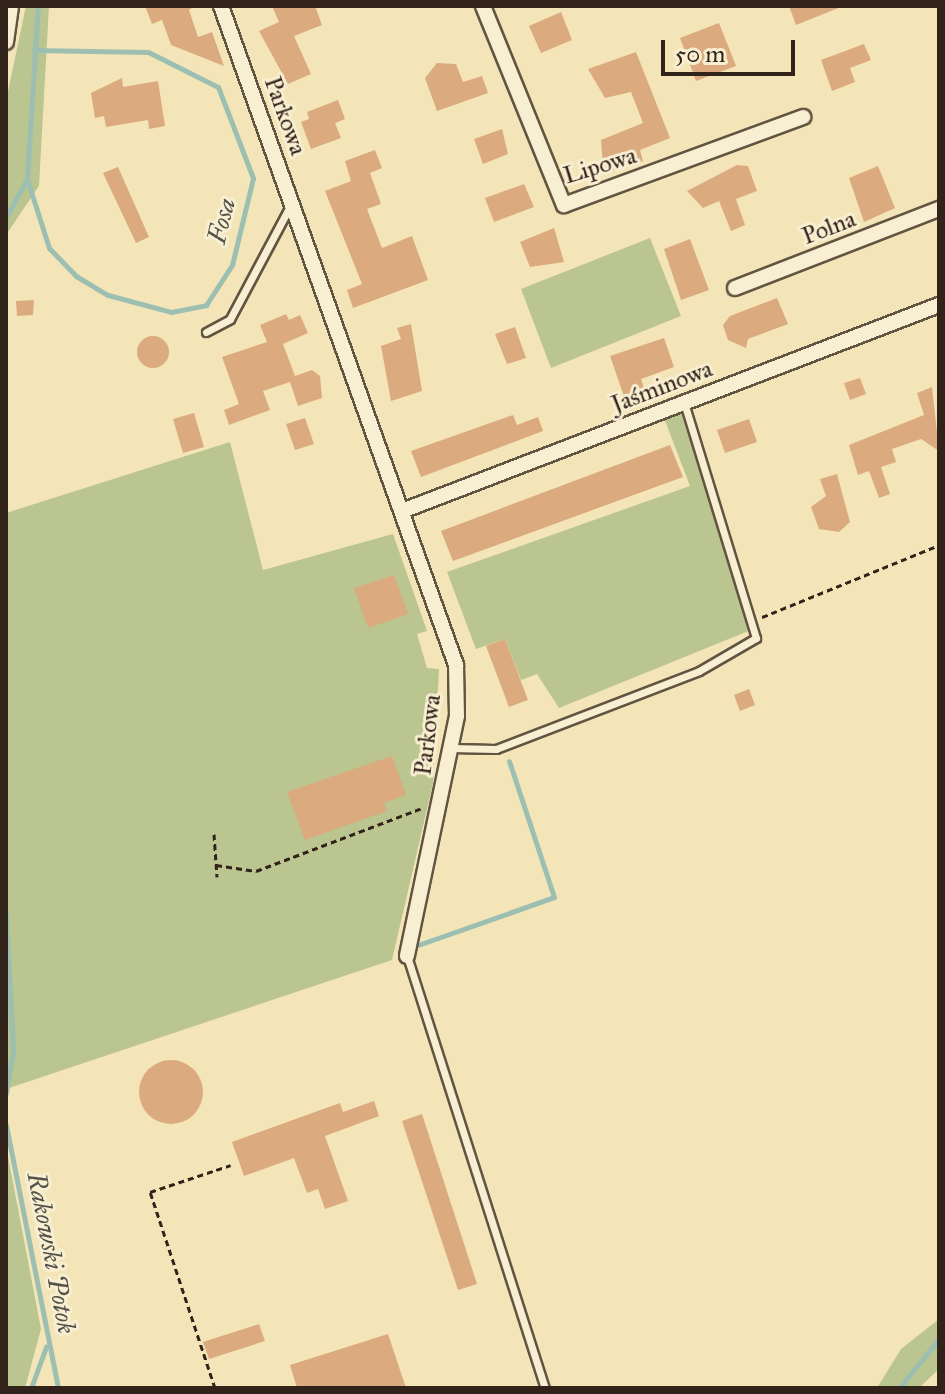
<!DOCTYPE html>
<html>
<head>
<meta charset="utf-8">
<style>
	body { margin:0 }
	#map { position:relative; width:945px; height:1394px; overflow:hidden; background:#f4e5b8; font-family:"IM FELL Great Primer",serif }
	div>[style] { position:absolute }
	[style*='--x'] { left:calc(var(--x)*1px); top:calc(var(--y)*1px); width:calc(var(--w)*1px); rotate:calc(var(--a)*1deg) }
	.green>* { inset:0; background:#bac590 }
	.stream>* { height:5px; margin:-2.5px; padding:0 2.5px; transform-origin:2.5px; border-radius:2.5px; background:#9cbfb2 }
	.building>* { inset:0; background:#dbaa7e }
	.round { border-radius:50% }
	.path>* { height:3px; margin-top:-1.5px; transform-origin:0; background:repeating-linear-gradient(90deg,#32231a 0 6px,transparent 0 10px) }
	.roads { filter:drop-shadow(2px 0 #625442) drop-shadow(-2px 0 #625442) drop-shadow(0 2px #625442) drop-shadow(0 -2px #625442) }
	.service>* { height:7px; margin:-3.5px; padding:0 3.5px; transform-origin:3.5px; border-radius:3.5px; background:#f8eed1 }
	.minor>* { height:14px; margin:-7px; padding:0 7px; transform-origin:7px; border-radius:7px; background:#f8eed1 }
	span { translate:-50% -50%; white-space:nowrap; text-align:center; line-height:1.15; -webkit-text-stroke:6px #f8eed1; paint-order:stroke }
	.street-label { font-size:24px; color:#32231a }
	.water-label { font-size:26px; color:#525248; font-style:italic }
	.frame { position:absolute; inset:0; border:8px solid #32231a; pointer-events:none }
	.scale { position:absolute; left:661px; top:40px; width:134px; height:36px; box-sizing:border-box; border:4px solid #32231a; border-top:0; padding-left:10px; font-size:24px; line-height:28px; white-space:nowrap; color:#32231a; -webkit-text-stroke:6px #f8eed1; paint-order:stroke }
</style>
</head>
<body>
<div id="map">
	<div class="green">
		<i style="clip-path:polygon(26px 6px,49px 6px,39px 186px,6px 235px,6px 101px)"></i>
		<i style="clip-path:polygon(650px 238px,681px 316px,551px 368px,521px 289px)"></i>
		<i style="clip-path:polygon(681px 412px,751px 630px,559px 708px,537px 674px,521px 680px,505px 639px,476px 649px,447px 572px,690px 486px,664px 418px)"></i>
		<i style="clip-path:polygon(230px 442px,263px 570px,393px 534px,427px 631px,417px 634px,427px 668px,439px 669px,433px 783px,392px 960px,6px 1089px,6px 513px)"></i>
		<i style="clip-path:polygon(6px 1146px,41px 1329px,25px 1388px,6px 1388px)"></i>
		<i style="clip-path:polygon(939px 1319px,939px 1369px,919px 1388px,877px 1388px,901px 1349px)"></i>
	</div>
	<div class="stream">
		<i style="--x:27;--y:179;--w:72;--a:72.3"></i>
		<i style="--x:49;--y:248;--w:39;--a:46"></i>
		<i style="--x:76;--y:276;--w:37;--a:31"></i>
		<i style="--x:108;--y:295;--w:65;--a:15.1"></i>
		<i style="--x:171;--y:312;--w:36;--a:-11"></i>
		<i style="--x:206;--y:305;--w:48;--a:-57"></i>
		<i style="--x:232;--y:265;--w:89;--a:-76.4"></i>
		<i style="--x:253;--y:178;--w:97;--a:-111"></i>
		<i style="--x:218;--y:87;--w:78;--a:-153.4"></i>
		<i style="--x:148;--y:52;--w:114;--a:-179"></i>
		<i style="--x:6;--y:217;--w:43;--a:-61.1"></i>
		<i style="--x:27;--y:179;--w:173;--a:-86.4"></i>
		<i style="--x:6;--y:914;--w:137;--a:87.1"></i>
		<i style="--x:13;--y:1051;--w:43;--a:99.5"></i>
		<i style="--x:418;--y:945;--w:144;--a:-19.4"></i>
		<i style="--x:554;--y:897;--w:143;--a:-108.3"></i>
		<i style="--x:6;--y:1125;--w:268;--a:78.8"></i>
		<i style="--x:31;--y:1388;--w:44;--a:-69.9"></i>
		<i style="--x:899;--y:1388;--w:63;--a:-50.8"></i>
	</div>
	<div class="building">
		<i style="clip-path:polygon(145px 6px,195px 6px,189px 10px,198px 37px,212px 32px,224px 66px,171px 45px,162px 20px,152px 24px)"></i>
		<i style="clip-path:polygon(272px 6px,315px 6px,322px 25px,294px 36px,311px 74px,288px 84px,259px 31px,279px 22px)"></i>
		<i style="clip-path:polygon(789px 6px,841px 6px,841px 7px,796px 25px)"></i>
		<i style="clip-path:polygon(561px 12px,572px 40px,541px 53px,529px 26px)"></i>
		<i style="clip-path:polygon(719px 23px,736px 66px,696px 81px,680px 38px)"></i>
		<i style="clip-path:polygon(864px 44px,871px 60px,850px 68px,855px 82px,832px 91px,821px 60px)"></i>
		<i style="clip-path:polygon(636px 52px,670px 138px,640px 150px,643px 161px,611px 171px,603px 165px,601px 140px,643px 123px,631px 92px,605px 98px,588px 69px)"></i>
		<i style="clip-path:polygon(437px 63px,456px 64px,463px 82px,482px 76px,488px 93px,437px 111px,425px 78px)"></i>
		<i style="clip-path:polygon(122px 78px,123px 87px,158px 81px,165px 126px,149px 129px,148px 120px,106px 127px,104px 116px,95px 118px,91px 93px)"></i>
		<i style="clip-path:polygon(338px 100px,345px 119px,335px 123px,341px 138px,311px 149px,301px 122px,309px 119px,307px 112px)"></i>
		<i style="clip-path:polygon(502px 129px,508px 154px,483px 164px,474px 139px)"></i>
		<i style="clip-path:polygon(375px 150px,382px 168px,370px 173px,381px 204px,367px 209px,382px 248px,412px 236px,428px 280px,353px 308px,347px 290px,362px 284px,325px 191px,351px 181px,345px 161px)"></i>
		<i style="clip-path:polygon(737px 165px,748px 166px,757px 191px,736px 199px,745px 225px,731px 231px,719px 201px,703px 208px,687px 191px)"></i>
		<i style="clip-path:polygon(878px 166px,895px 208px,864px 222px,849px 178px)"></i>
		<i style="clip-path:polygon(118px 167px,149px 237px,136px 243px,103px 173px)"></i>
		<i style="clip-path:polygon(524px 184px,534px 207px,494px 222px,485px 198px)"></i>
		<i style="clip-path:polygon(554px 228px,564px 262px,530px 267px,520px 242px)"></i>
		<i style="clip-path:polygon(690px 239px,709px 290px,681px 300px,664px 249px)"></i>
		<i style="clip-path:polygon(777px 298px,788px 324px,748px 339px,746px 348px,728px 340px,723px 325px,730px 316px)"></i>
		<i style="clip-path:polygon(34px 300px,33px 315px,17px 316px,16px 301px)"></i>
		<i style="clip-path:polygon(286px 314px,289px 320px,300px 315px,308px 333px,283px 344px,295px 376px,312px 370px,320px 376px,322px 398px,298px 406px,290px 382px,263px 391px,270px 410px,229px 425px,224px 410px,239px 404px,222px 357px,267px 342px,260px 325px)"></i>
		<i style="clip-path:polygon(411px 324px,422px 391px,391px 401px,381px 346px,401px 339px,397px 328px)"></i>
		<i style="clip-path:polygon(515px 327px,526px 358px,507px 364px,495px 334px)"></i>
		<i class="round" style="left:137px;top:336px;width:32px;height:32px"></i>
		<i style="clip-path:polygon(664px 338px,674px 367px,641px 379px,646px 395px,626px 402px,610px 356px)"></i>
		<i style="clip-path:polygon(860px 378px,866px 394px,850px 400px,844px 383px)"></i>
		<i style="clip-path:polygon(932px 387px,939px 451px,921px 439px,892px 449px,896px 462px,881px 467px,890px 494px,879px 498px,869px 471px,858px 475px,849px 445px,924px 415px,917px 393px)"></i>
		<i style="clip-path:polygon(194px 413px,204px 447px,183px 453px,173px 419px)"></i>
		<i style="clip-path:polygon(513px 415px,517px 425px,538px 417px,543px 431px,421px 477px,411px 451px)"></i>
		<i style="clip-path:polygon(305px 418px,314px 444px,295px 450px,286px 424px)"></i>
		<i style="clip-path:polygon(749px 419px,757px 442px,725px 453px,717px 430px)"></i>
		<i style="clip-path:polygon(670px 445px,683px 477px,453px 561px,441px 531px)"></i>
		<i style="clip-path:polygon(837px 474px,850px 522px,839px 532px,819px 529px,811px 507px,826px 496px,820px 479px)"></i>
		<i style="clip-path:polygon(394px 575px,408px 614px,368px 628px,354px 588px)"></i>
		<i style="clip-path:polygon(505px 639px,528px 700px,509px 707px,486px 646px)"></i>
		<i style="clip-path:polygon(749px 689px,755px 705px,740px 711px,734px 695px)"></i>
		<i style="clip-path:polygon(392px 756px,406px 795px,384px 803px,387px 811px,305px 840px,287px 792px)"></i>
		<i class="round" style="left:139px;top:1060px;width:64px;height:64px"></i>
		<i style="clip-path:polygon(374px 1101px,379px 1116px,325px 1136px,348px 1201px,325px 1209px,318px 1189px,307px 1193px,294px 1158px,244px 1176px,232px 1142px,340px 1103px,343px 1112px)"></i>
		<i style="clip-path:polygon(422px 1114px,477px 1284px,458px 1290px,402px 1121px)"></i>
		<i style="clip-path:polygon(259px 1324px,265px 1341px,209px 1359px,203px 1342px)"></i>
		<i style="clip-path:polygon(388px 1334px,406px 1388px,297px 1388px,290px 1365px)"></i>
	</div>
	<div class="path">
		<i style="--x:762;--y:617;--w:191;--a:-22.1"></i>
		<i style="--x:214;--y:834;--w:43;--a:86"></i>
		<i style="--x:216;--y:865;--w:40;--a:8.5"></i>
		<i style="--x:256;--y:871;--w:178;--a:-20.8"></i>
		<i style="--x:215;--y:1388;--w:206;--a:-108.3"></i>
		<i style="--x:150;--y:1192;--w:85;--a:-18.4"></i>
	</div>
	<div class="roads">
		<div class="service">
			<i style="--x:206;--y:332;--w:27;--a:-28"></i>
			<i style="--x:230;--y:319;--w:128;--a:-62"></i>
			<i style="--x:451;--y:748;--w:45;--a:1.3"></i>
			<i style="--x:496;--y:749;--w:217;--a:-21"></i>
			<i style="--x:699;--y:671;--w:66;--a:-30.1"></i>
			<i style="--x:756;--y:638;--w:247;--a:-107"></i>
			<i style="--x:407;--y:956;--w:454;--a:72.3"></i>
		</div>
		<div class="minor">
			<i style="--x:221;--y:6;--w:700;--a:70.37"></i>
			<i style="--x:456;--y:665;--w:51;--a:88.9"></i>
			<i style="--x:457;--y:716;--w:245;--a:101.8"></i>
			<i style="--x:483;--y:6;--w:215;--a:67.9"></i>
			<i style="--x:564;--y:205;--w:255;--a:-20.2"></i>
			<i style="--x:6;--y:42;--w:36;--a:-82"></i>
			<i style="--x:735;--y:288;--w:219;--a:-21.2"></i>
			<i style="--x:402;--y:511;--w:575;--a:-20.99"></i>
		</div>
	</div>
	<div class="street-label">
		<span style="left:285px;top:116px;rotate:70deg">Parkowa</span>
		<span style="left:600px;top:166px;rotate:-17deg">Lipowa</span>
		<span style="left:829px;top:228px;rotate:-21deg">Polna</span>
		<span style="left:662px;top:387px;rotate:-21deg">Jaśminowa</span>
		<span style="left:428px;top:735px;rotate:-83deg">Parkowa</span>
	</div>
	<div class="water-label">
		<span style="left:222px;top:221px;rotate:-76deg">Fosa</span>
		<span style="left:51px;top:1253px;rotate:79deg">Rakowski Potok</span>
	</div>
	<div class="frame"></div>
	<div class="scale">50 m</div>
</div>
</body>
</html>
